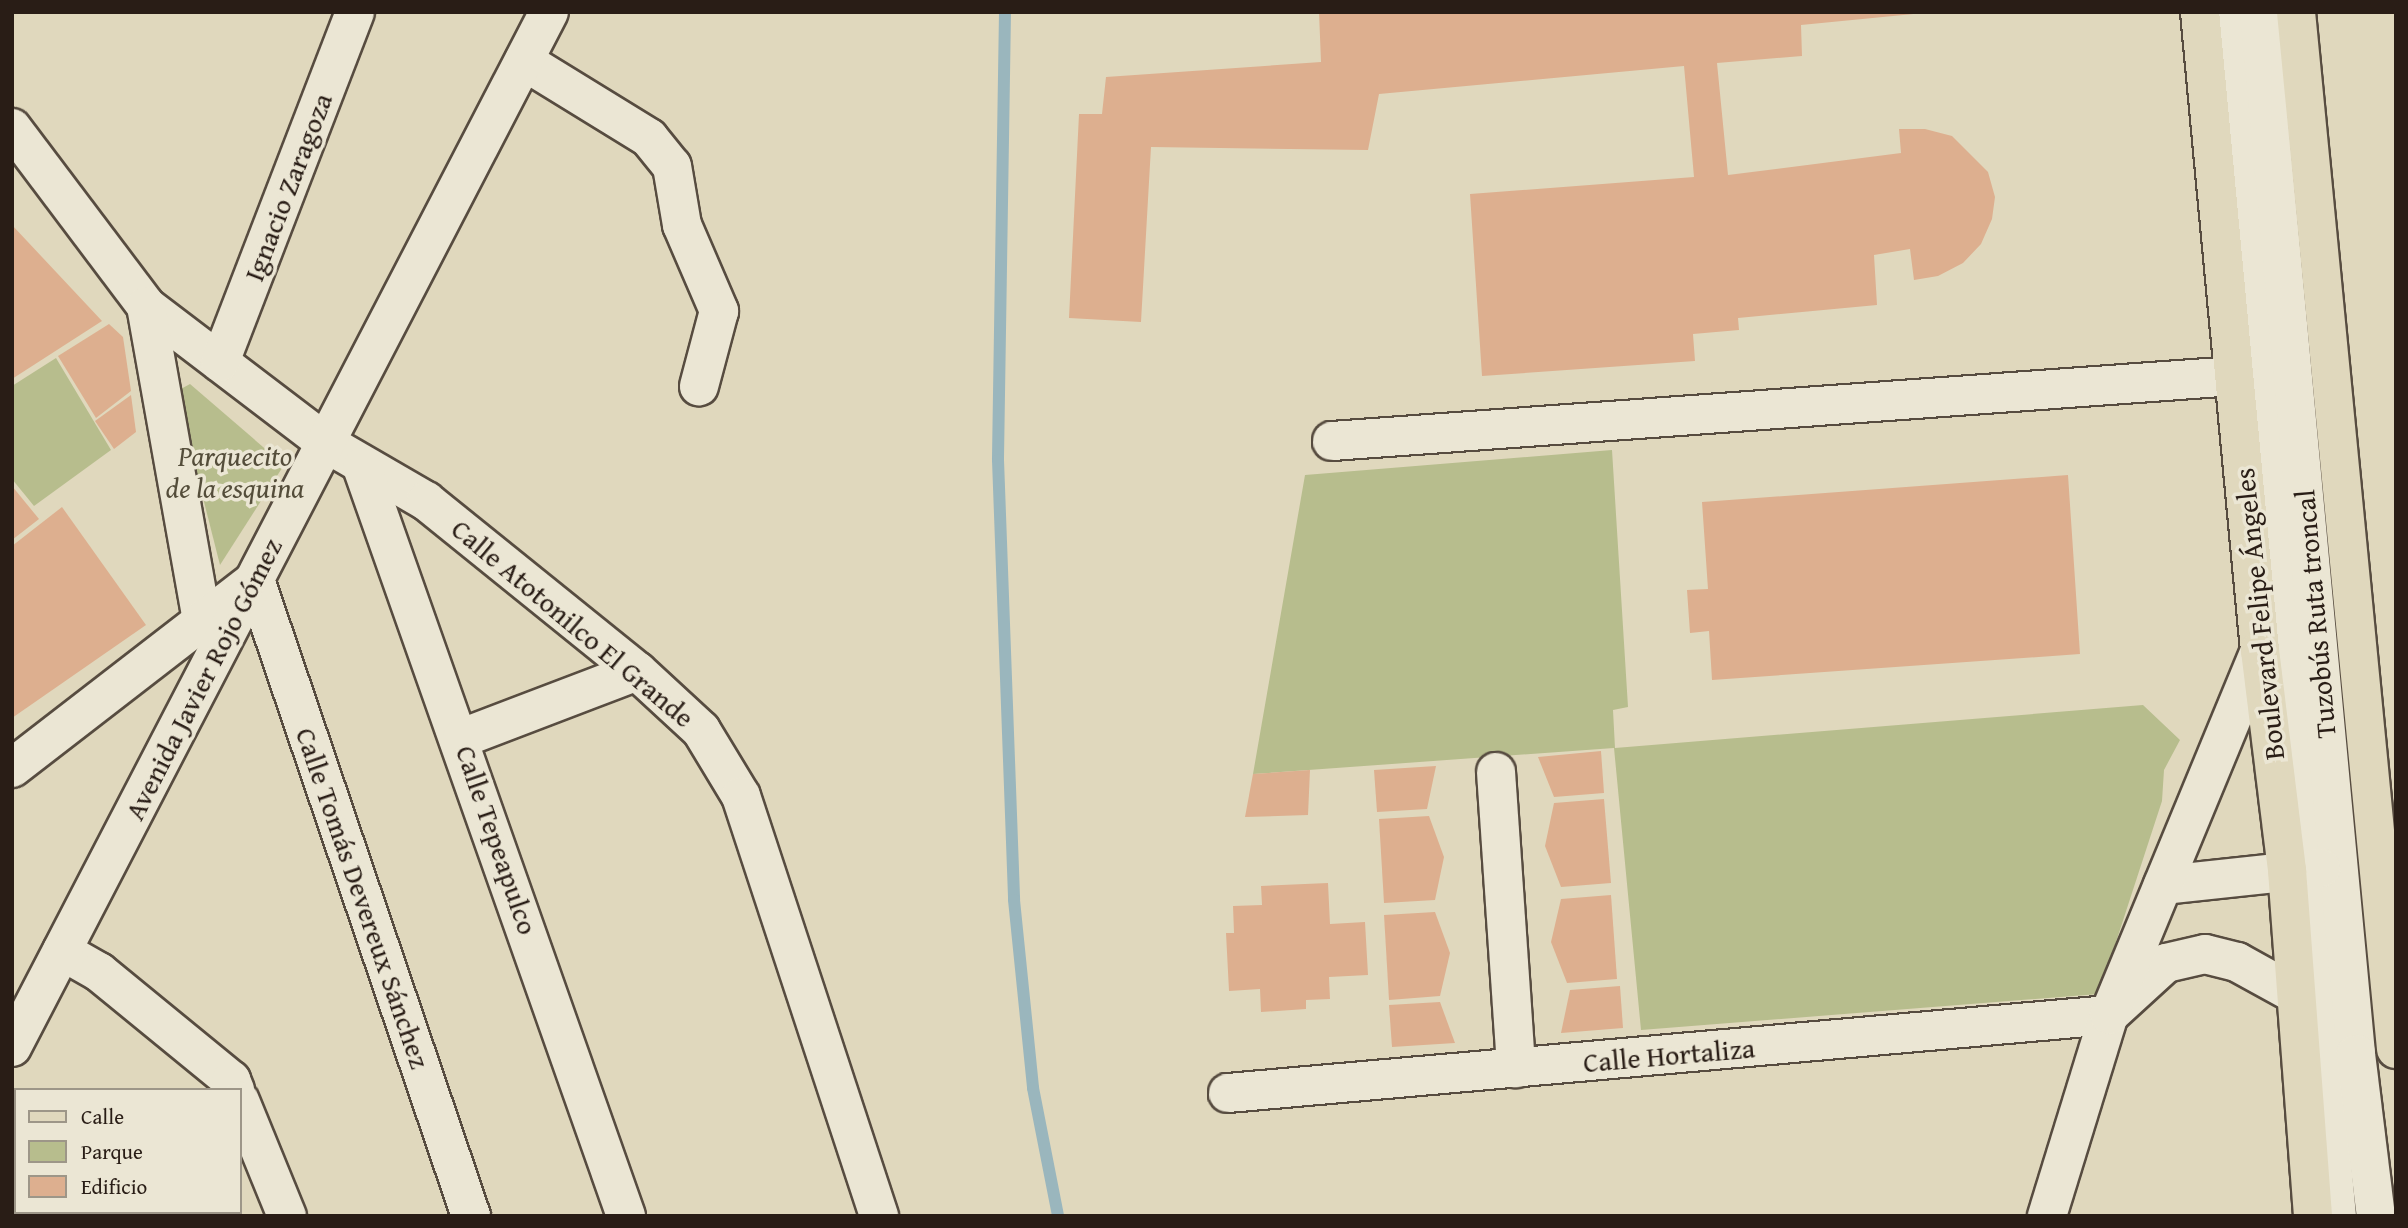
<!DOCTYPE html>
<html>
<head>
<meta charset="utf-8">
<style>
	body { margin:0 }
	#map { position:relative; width:2408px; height:1228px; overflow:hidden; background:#e0d8bd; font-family:"Gentium Book Plus",serif }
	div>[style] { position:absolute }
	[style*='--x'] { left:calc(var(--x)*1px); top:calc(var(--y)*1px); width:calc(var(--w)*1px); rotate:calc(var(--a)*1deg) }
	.green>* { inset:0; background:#b7bd8d }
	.stream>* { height:12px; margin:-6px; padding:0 6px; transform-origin:6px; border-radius:6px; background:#9ab6bd }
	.building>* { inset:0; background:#ddaf8f }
	.roads { filter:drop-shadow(2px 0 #574c40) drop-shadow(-2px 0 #574c40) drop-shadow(0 2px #574c40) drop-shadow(0 -2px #574c40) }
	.minor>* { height:38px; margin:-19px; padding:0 19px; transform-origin:19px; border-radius:19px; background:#ebe6d4 }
	.major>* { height:38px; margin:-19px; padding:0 19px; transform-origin:19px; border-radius:19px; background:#e0d8bd }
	span { translate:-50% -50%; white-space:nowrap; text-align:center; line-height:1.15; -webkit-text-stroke:7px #ebe6d4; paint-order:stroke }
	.street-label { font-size:28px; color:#291d16 }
	.park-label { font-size:28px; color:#544d3a; font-style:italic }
	.frame { position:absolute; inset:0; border:14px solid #291d16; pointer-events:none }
	.legend { position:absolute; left:14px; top:1088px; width:228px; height:126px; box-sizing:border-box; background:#ebe6d4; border:2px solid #9d9688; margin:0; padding:9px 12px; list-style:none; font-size:21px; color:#291d16 }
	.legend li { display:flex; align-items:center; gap:14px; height:35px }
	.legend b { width:35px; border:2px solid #9d9688 }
</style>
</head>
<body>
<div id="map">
	<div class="green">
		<i style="clip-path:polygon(56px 358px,111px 450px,34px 506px,12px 479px,12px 386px)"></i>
		<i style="clip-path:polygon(190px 384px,284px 465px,220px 565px,180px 407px,179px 390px)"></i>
		<i style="clip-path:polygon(1612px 450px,1628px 707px,1613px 710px,1615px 748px,2143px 705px,2180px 740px,2164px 770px,2162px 801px,2099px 994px,1641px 1030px,1614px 748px,1253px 774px,1305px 475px)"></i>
	</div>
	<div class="stream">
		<i style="--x:1005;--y:12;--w:448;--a:90.9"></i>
		<i style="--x:998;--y:460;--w:440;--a:87.9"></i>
		<i style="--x:1014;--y:900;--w:189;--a:84.2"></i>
		<i style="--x:1033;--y:1088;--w:130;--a:78.9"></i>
	</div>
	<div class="building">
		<i style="clip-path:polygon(1319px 12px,1934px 12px,1801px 25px,1802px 56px,1717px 63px,1728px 175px,1901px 153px,1899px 129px,1925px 129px,1952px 136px,1988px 172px,1995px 197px,1992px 219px,1981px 244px,1963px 263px,1938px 276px,1914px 280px,1910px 249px,1874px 255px,1877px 305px,1738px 318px,1739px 330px,1693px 334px,1695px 361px,1482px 376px,1470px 194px,1694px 177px,1684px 66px,1379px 94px,1368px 150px,1151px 147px,1141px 322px,1069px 318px,1079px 114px,1102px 114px,1106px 77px,1321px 62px)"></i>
		<i style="clip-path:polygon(12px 225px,102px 321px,12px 379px)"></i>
		<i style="clip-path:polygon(109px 324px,123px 337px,131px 391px,96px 418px,58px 356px)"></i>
		<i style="clip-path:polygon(131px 395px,136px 432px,114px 449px,95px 421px)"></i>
		<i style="clip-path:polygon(2068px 475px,2080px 654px,1712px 680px,1709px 631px,1690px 633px,1687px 590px,1708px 589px,1702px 502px)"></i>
		<i style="clip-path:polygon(12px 486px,39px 519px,12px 540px)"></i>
		<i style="clip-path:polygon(62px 507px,146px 625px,12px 718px,12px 546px)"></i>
		<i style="clip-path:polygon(1601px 751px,1604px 793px,1554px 797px,1538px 757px)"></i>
		<i style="clip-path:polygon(1436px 766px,1427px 809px,1377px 812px,1374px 770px)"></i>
		<i style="clip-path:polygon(1310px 770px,1308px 815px,1245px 817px,1253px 774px)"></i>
		<i style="clip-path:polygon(1604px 799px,1611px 883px,1561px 887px,1545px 846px,1554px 803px)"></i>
		<i style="clip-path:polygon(1429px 816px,1444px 857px,1435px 900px,1384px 903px,1379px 819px)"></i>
		<i style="clip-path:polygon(1328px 883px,1330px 924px,1365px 922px,1368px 975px,1329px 977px,1330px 999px,1306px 1000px,1306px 1009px,1261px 1012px,1260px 989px,1229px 991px,1226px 933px,1234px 933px,1233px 906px,1262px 905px,1261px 886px)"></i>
		<i style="clip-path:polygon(1611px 895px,1617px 979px,1567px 983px,1551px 942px,1561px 899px)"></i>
		<i style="clip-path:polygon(1435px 912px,1450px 953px,1440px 996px,1389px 1000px,1384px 915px)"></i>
		<i style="clip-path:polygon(1620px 986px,1623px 1028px,1561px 1033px,1570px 990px)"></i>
		<i style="clip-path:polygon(1440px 1002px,1455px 1043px,1392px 1047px,1389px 1005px)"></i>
	</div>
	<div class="roads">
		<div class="minor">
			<i style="--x:2224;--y:12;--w:1209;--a:84.64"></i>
			<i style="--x:2259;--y:12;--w:1047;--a:84.68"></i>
			<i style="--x:2356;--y:1054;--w:163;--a:83"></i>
			<i style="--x:524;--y:61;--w:147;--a:31.6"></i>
			<i style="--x:649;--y:138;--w:36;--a:51"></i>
			<i style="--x:672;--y:166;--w:60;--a:80.4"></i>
			<i style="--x:682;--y:225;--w:94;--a:66.7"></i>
			<i style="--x:719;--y:311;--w:78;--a:104.9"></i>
			<i style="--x:12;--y:128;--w:223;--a:53"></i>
			<i style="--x:146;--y:306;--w:226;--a:37.3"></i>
			<i style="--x:326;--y:443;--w:116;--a:30.1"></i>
			<i style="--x:426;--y:501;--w:271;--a:38.9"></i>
			<i style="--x:637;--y:671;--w:87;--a:42.7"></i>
			<i style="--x:701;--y:730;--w:77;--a:58.8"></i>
			<i style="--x:741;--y:796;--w:442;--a:71.8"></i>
			<i style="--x:146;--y:306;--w:319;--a:79.9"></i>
			<i style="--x:220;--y:362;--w:375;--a:-68.9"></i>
			<i style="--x:1332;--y:441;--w:905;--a:-4.12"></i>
			<i style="--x:362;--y:467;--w:794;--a:70.58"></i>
			<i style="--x:462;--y:738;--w:187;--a:-20.9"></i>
			<i style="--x:12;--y:768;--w:307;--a:-37.7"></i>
			<i style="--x:255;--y:580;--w:672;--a:71.24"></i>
			<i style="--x:1496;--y:772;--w:297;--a:86.1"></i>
			<i style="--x:2163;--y:885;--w:159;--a:-6.1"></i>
			<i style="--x:62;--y:951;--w:43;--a:29.6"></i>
			<i style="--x:99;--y:972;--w:171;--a:39.3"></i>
			<i style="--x:231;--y:1080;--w:11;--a:68"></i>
			<i style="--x:12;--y:1047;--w:1166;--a:-62.58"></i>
			<i style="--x:1228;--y:1093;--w:884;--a:-5.06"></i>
			<i style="--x:2109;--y:1015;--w:77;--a:-42.4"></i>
			<i style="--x:2166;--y:963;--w:40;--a:-13"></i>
			<i style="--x:2205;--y:954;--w:33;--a:14"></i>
			<i style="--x:2237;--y:962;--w:66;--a:28.9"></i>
			<i style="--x:240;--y:1101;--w:124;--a:67.8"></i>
			<i style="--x:2047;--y:1216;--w:210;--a:-72.9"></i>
			<i style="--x:2109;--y:1015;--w:395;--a:-67.5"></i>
		</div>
		<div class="major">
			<i style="--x:2200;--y:12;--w:641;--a:84.63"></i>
			<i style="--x:2260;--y:650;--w:222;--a:83"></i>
			<i style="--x:2287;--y:870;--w:347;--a:85.7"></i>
			<i style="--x:2296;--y:12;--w:1042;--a:84.49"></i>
		</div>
	</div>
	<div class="street-label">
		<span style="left:288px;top:187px;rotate:-69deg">Ignacio Zaragoza</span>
		<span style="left:2259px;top:614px;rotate:-96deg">Boulevard Felipe Ángeles</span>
		<span style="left:2315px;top:614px;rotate:-95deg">Tuzobús Ruta troncal</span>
		<span style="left:573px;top:623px;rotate:40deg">Calle Atotonilco El Grande</span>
		<span style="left:203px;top:679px;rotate:-63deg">Avenida Javier Rojo Gómez</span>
		<span style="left:497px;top:840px;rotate:71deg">Calle Tepeapulco</span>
		<span style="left:363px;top:898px;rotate:71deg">Calle Tomás Devereux Sánchez</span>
		<span style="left:1669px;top:1055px;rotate:-5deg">Calle Hortaliza</span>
	</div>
	<div class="park-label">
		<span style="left:235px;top:472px">Parquecito<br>de la esquina</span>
	</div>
	<div class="frame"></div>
	<ul class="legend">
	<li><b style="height:9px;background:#e0d8bd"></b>Calle</li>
	<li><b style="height:19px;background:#b7bd8d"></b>Parque</li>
	<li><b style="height:19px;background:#ddaf8f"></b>Edificio</li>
	</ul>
</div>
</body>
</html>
